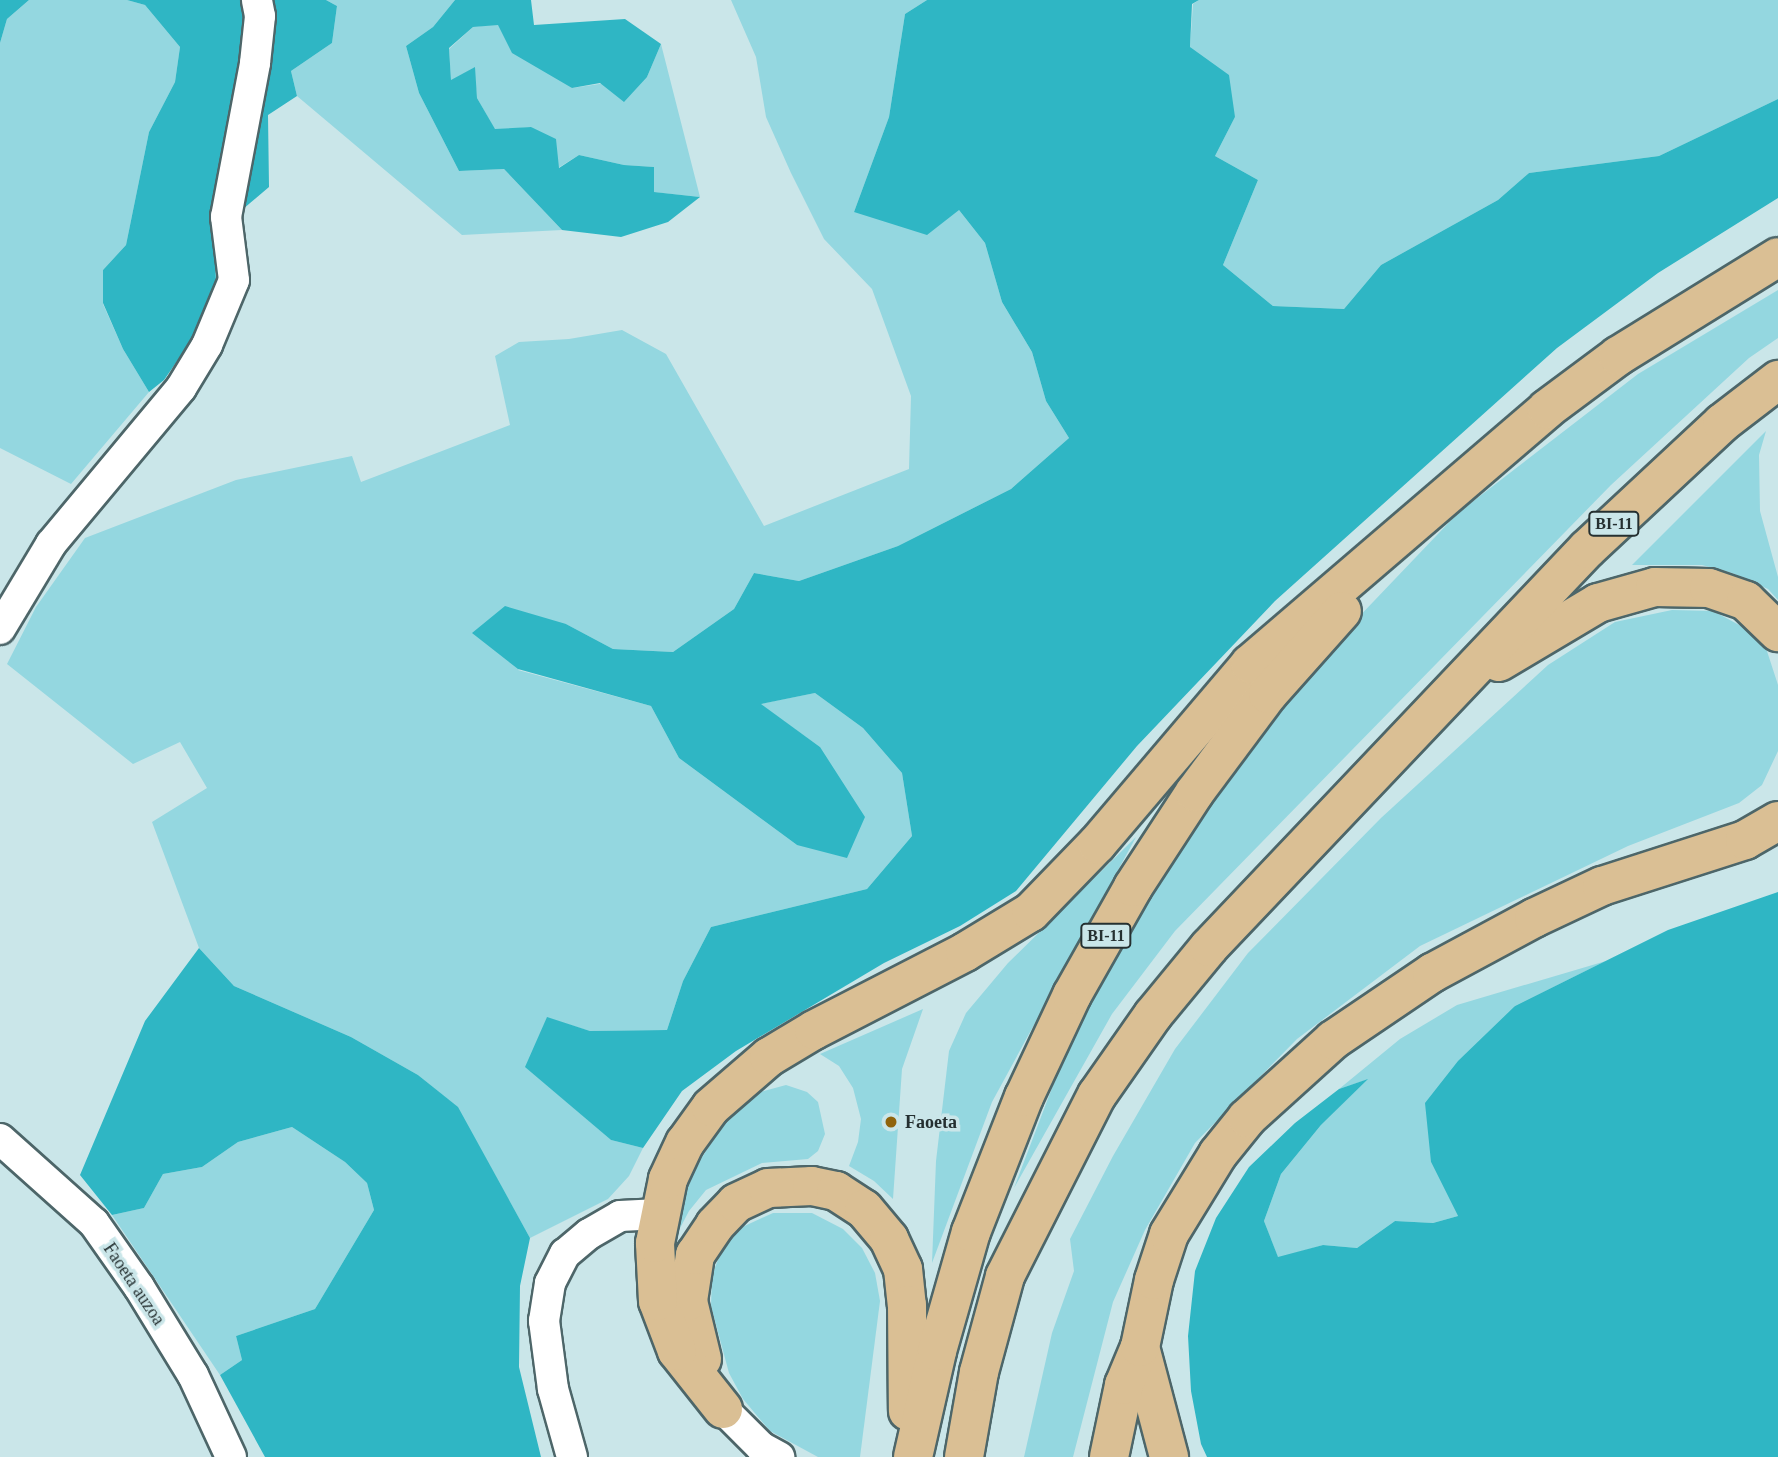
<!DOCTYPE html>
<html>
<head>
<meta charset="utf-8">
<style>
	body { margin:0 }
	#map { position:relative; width:1778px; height:1457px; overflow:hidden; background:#cae6e9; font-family:"Times New Roman",serif }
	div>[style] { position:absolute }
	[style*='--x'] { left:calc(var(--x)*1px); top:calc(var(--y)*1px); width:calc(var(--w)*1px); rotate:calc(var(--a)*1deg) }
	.green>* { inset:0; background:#94d7e0 }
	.forest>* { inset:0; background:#2fb6c4 }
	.roads { filter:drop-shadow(2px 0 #4d6669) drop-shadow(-2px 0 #4d6669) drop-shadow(0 2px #4d6669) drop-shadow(0 -2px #4d6669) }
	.street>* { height:30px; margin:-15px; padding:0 15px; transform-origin:15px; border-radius:15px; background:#fff }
	.primary>* { height:38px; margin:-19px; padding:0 19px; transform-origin:19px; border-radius:19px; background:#dabf94 }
	.dots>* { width:19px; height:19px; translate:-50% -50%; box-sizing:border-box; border:4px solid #cae6e9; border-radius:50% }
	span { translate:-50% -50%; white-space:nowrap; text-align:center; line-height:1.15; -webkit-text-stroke:7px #cae6e9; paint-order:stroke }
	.shield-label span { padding:2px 5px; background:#cae6e9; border:2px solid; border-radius:5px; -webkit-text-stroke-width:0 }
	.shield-label { font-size:16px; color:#253031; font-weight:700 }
	.poi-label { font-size:18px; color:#253031; font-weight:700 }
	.left { translate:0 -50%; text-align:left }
	.street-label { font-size:18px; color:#253031 }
</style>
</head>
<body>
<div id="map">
	<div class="green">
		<i style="clip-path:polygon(29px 0,127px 0,145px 5px,180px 47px,175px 82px,149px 132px,126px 245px,103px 270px,103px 304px,123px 349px,149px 392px,71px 484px,0 448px,0 43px,7px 19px)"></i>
		<i style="clip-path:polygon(326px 0,455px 0,433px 27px,406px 46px,419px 93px,459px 171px,504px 169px,562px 230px,462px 235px,297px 96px,291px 71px,332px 43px,337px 6px)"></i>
		<i style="clip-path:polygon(731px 0,927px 0,905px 14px,889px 117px,854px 212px,959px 210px,985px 243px,1002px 302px,1032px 352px,1046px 401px,1069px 438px,1011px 489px,898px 546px,799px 581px,754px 573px,734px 609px,673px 652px,613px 649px,566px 624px,518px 670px,651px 706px,679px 758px,797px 845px,820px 747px,760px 704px,815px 693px,863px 728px,902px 773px,912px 836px,867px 889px,711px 927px,683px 981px,667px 1030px,590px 1031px,547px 1018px,526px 1067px,611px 1140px,643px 1148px,629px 1176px,608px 1199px,530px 1238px,457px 1107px,418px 1075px,351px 1037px,234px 986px,199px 948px,152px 822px,207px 788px,180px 742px,133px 764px,7px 664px,36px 607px,85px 538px,236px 480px,352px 456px,361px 482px,510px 425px,495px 356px,519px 342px,569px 339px,622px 330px,666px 354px,764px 526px,909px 469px,911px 396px,872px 289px,824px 239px,791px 173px,766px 117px,756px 57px)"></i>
		<i style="clip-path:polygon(1199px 0,1778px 0,1778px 99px,1659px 156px,1529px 173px,1498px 200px,1381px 265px,1344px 309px,1273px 306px,1223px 265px,1258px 180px,1215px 156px,1235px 117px,1190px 47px,1193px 4px)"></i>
		<i style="clip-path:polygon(498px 24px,572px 88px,647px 77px,661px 44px,700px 197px,653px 192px,654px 167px,624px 165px,579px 155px,558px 168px,531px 127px,495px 130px,477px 98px,474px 68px,451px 81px,449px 49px,473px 27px)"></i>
		<i style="clip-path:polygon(1778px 290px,1778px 338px,1749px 358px,1611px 485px,1175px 931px,1112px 1014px,1014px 1188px,1071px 1038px,1200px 809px,1353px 623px,1458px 513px,1638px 374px)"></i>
		<i style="clip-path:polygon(1766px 431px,1759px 455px,1760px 511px,1778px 577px,1778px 600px,1768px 589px,1732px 573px,1702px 565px,1632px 565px)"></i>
		<i style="clip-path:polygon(1672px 610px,1713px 611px,1743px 627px,1766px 648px,1778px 685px,1778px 751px,1762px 785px,1739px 803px,1628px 846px,1420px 946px,1297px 1039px,1195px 1143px,1145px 1230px,1113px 1302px,1073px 1457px,1024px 1457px,1052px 1333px,1074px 1271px,1070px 1239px,1113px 1156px,1175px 1049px,1248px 953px,1381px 818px,1548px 665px,1615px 622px)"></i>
		<i style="clip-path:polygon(1136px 837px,992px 1102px,932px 1263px,936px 1161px,949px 1051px,966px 1013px,1008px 963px)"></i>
		<i style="clip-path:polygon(1606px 961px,1515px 1006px,1431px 1162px,1458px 1216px,1433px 1223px,1395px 1221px,1357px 1248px,1323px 1245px,1278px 1258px,1264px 1221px,1281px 1174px,1321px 1125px,1366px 1080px,1339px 1089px,1400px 1039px,1457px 1005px)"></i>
		<i style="clip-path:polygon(923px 1009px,902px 1069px,893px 1199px,874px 1181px,849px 1166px,858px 1142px,861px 1119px,853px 1088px,839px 1066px,820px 1054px)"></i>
		<i style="clip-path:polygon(786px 1085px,807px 1092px,818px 1102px,825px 1134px,818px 1151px,808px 1159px,762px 1163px,706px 1190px,689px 1211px,678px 1232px,677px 1206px,688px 1178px,725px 1123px,760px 1092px)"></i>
		<i style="clip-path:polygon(292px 1127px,345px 1162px,367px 1183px,374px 1210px,315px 1309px,236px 1336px,242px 1360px,220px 1375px,112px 1215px,144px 1208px,163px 1174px,202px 1167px,238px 1142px)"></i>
		<i style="clip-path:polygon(773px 1213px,812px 1213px,843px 1229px,862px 1248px,875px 1273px,880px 1301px,860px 1457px,818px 1457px,770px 1431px,743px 1399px,729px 1373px,711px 1306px,712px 1275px,721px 1252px,738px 1229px)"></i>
	</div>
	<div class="forest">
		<i style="clip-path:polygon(0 0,29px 0,7px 19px,0 43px)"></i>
		<i style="clip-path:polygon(127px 0,326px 0,337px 6px,332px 43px,291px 71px,297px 96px,268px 115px,269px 187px,243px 209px,215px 249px,216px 284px,193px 338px,164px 380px,149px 392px,123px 349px,103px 303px,103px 270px,126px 245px,149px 132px,175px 82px,180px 47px,145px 5px)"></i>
		<i style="clip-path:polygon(455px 0,531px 0,534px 25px,625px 19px,661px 44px,647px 77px,624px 102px,600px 83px,572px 88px,512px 53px,498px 25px,473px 27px,449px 48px,451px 80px,475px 67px,477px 98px,495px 129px,531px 127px,556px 139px,559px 168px,579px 155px,624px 165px,654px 167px,654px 192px,700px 197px,668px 222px,621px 237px,562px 230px,504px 169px,459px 171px,419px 93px,406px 46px,433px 27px)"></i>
		<i style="clip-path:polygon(927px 0,1199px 0,1192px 4px,1190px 47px,1229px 75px,1235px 117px,1215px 156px,1258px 180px,1223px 265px,1273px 306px,1344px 309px,1381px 265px,1498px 200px,1529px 173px,1659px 156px,1778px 99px,1778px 198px,1658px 273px,1557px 348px,1275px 601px,1137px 746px,1016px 891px,960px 926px,884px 963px,736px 1051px,682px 1091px,643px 1148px,611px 1140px,525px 1067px,547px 1017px,590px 1031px,667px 1030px,683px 981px,711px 927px,867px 889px,912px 836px,902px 773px,863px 728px,815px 693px,761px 704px,820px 747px,865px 817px,847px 858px,797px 845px,679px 758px,651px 706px,518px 669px,472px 633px,505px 606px,566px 624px,613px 649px,673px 652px,734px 609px,754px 573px,799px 581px,898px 546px,1011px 489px,1069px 438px,1046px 401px,1032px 352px,1002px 302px,985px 243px,959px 210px,927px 235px,854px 212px,889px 117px,905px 14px)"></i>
		<i style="clip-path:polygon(1778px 892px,1778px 1457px,1207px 1457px,1201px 1444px,1191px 1391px,1188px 1336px,1195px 1271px,1216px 1218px,1249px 1167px,1295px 1123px,1339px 1089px,1368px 1079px,1321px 1125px,1281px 1174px,1264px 1221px,1278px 1257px,1323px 1245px,1357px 1248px,1395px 1221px,1433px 1223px,1458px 1216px,1431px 1162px,1425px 1103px,1458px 1061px,1515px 1006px,1668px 930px)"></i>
		<i style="clip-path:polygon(199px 948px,234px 986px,351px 1037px,418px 1075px,458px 1107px,530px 1238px,520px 1286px,519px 1367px,541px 1457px,265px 1457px,220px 1375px,242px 1360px,236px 1336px,315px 1309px,374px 1210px,367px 1183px,345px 1162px,292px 1127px,238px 1142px,202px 1167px,163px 1174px,144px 1208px,112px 1215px,80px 1175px,145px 1021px)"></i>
	</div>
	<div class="roads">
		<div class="street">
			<i style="--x:0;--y:629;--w:99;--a:-59"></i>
			<i style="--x:51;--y:544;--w:203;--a:-50.2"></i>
			<i style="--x:181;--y:388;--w:50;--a:-58.8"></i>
			<i style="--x:207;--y:345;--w:70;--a:-67.4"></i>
			<i style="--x:234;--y:280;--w:64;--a:-97.2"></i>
			<i style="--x:226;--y:217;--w:157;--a:-79.3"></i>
			<i style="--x:255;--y:63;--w:47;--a:-83.9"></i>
			<i style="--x:260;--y:16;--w:16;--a:-101"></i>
			<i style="--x:0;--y:1139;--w:126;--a:41.8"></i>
			<i style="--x:94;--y:1223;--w:78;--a:54.9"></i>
			<i style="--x:139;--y:1287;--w:103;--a:58.5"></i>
			<i style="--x:193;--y:1375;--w:90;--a:65.1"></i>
			<i style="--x:723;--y:1409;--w:54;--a:45"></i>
			<i style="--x:761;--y:1447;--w:21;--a:29"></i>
			<i style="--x:572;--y:1457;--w:71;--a:-105.6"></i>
			<i style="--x:553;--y:1389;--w:69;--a:-97.5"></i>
			<i style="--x:544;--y:1321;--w:38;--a:-81"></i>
			<i style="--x:550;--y:1283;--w:33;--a:-63"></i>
			<i style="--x:565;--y:1254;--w:31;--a:-40"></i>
			<i style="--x:589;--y:1234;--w:36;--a:-30"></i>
			<i style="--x:620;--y:1216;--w:39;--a:-3"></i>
		</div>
		<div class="primary">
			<i style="--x:1499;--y:662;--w:115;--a:-30.8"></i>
			<i style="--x:1598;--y:603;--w:59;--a:-15.7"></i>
			<i style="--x:1655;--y:587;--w:54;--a:1.1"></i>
			<i style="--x:1709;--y:588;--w:39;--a:19"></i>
			<i style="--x:1746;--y:601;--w:45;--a:44.1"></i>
			<i style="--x:1140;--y:1347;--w:114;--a:75.2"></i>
			<i style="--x:702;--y:1359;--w:60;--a:-103.6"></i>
			<i style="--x:688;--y:1301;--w:47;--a:-81.3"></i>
			<i style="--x:695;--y:1255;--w:36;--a:-56"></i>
			<i style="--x:715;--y:1225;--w:30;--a:-46"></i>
			<i style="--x:736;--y:1203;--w:35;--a:-25"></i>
			<i style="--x:768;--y:1188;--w:44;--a:-2.6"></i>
			<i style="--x:812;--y:1186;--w:25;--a:12"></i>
			<i style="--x:836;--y:1191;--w:33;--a:33"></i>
			<i style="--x:864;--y:1209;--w:39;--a:50"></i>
			<i style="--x:889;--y:1239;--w:33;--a:65"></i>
			<i style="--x:903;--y:1269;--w:36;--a:84"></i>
			<i style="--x:907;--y:1305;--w:106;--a:89.5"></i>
			<i style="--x:723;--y:1409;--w:74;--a:-128.4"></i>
			<i style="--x:677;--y:1351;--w:53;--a:-110.8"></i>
			<i style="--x:658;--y:1301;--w:58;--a:-93"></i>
			<i style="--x:655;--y:1243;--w:65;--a:-78.5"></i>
			<i style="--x:668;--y:1179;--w:40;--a:-65"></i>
			<i style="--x:685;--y:1143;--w:44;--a:-54.2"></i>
			<i style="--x:711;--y:1107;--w:77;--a:-40.8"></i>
			<i style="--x:769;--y:1057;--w:52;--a:-31"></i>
			<i style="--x:814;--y:1030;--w:170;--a:-27.3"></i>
			<i style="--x:965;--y:952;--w:77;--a:-31.2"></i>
			<i style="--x:1031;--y:912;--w:95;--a:-45.9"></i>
			<i style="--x:1097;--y:844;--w:236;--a:-49.6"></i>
			<i style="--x:1250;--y:664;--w:391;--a:-40.6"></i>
			<i style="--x:1547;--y:409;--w:89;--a:-36.7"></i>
			<i style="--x:1618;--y:356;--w:188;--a:-31.7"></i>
			<i style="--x:913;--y:1457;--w:109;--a:-77.2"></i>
			<i style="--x:937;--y:1351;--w:124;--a:-74.1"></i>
			<i style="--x:971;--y:1232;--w:145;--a:-68.6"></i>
			<i style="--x:1024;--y:1097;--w:113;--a:-64.8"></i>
			<i style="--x:1072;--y:995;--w:124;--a:-60.5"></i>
			<i style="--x:1133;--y:887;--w:113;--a:-56.9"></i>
			<i style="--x:1195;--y:792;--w:122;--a:-53.3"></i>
			<i style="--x:1268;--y:694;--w:111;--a:-48.3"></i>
			<i style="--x:964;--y:1457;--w:86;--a:-80"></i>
			<i style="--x:979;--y:1372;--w:99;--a:-74.8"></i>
			<i style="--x:1005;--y:1276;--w:203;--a:-63.1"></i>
			<i style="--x:1097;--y:1095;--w:98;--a:-55"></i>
			<i style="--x:1153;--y:1015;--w:88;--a:-50.5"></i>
			<i style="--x:1209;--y:947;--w:549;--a:-46.48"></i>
			<i style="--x:1587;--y:549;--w:185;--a:-43"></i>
			<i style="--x:1722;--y:423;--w:71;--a:-37.5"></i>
			<i style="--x:1109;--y:1457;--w:74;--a:-78.2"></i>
			<i style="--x:1124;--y:1385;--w:41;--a:-67.2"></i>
			<i style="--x:1140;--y:1347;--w:68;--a:-78.2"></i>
			<i style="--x:1154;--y:1280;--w:48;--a:-71.9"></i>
			<i style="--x:1169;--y:1234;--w:94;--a:-58.5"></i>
			<i style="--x:1218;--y:1154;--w:46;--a:-51.1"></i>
			<i style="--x:1247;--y:1118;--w:116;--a:-42.2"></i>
			<i style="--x:1333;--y:1040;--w:120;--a:-34.1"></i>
			<i style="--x:1432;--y:973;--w:116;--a:-28.3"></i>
			<i style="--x:1534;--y:918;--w:75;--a:-25.2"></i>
			<i style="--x:1602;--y:886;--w:150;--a:-17.8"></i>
			<i style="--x:1745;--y:840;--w:38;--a:-30"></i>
		</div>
	</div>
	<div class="dots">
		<i style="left:891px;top:1122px;background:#90640c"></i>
	</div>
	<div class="shield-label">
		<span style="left:1614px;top:524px">BI-11</span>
		<span style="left:1106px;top:936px">BI-11</span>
	</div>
	<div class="poi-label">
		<span class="left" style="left:905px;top:1122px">Faoeta</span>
	</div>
	<div class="street-label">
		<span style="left:134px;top:1284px;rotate:56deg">Faoeta auzoa</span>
	</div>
</div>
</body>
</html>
